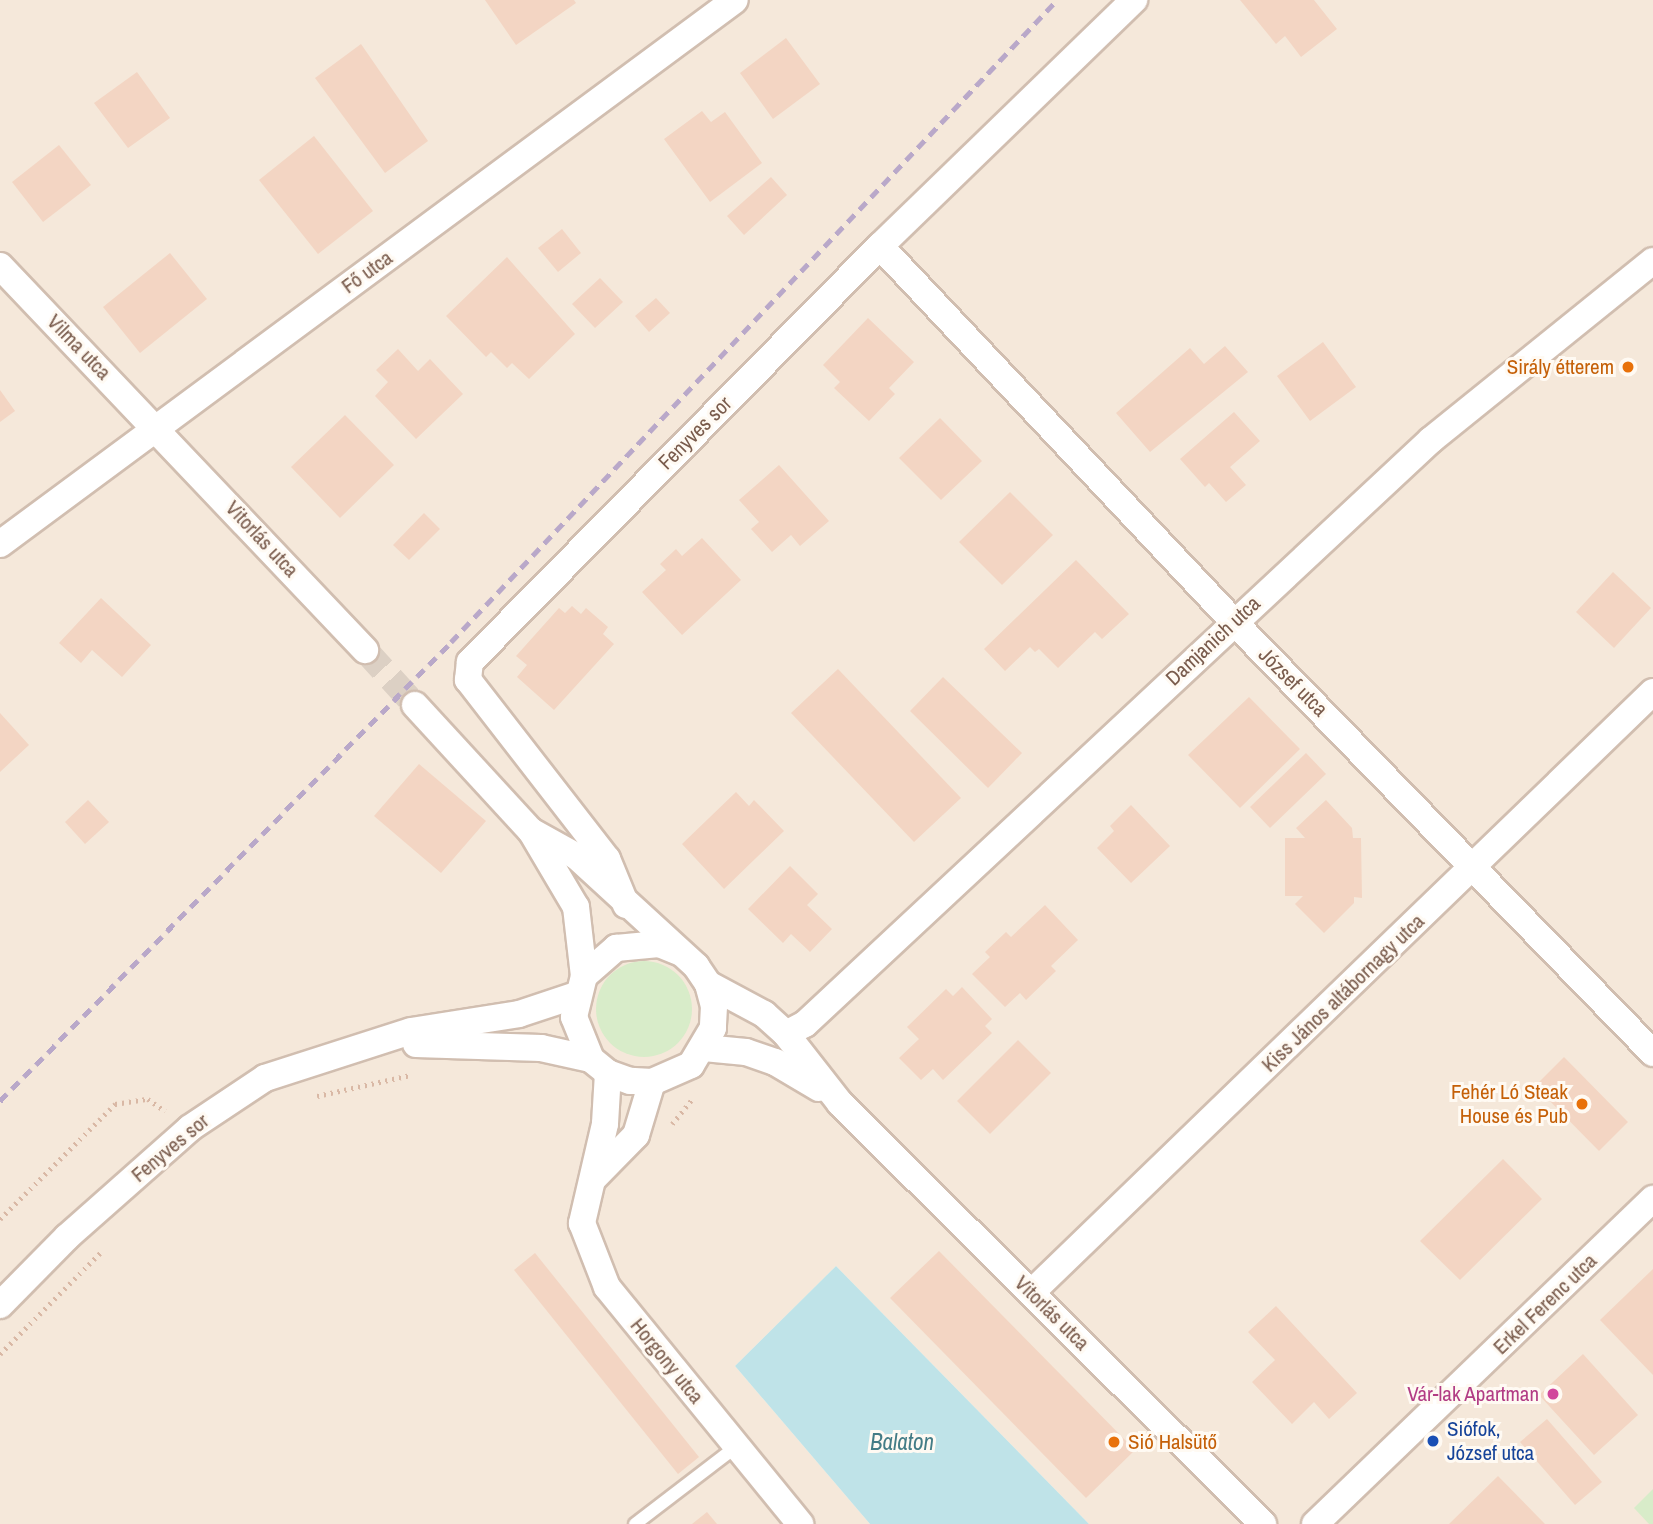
<!DOCTYPE html>
<html>
<head>
<meta charset="utf-8">
<style>
	body { margin:0 }
	#map { position:relative; width:1653px; height:1524px; overflow:hidden; background:#fdf6ec; font-family:"Archivo Narrow",sans-serif }
	div>[style] { position:absolute }
	[style*='--x'] { left:calc(var(--x)*1px); top:calc(var(--y)*1px); width:calc(var(--w)*1px); rotate:calc(var(--a)*1deg) }
	.residential>* { inset:0; background:#f5e8da }
	.green>* { inset:0; background:#d8ecc9 }
	.round { border-radius:50% }
	.water>* { inset:0; background:#bfe3e8 }
	.building>* { inset:0; background:#f3d5c3 }
	.street-tunnel>* { height:26px; margin-top:-13px; transform-origin:0; background:repeating-linear-gradient(90deg,#dcd0c4 0 26px,transparent 0 39px) }
	.path>* { height:4.5px; margin-top:-2.25px; transform-origin:0; background:repeating-linear-gradient(90deg,#d9b8a5 0 2px,transparent 0 7px) }
	.roads { filter:drop-shadow(2px 0 #d1beb0) drop-shadow(-2px 0 #d1beb0) drop-shadow(0 2px #d1beb0) drop-shadow(0 -2px #d1beb0) }
	.lane>* { height:12px; margin:-6px; padding:0 6px; transform-origin:6px; border-radius:6px; background:#fff }
	.street>* { height:26px; margin:-13px; padding:0 13px; transform-origin:13px; border-radius:13px; background:#fff }
	.rail>* { height:5px; margin-top:-2.5px; transform-origin:0; background:repeating-linear-gradient(90deg,#b9a8c9 0 10px,transparent 0 17px) }
	.dots>* { width:19px; height:19px; translate:-50% -50%; box-sizing:border-box; border:4px solid #fffaf3; border-radius:50% }
	span { translate:-50% -50%; white-space:nowrap; text-align:center; line-height:1.15; -webkit-text-stroke:6px #fffaf3; paint-order:stroke }
	.street-label { font-size:21px; color:#7a5c4d }
	.food-label { font-size:21px; color:#c56008 }
	.right { translate:-100% -50%; text-align:right }
	.left { translate:0 -50%; text-align:left }
	.hotel-label { font-size:21px; color:#b23c85 }
	.transit-label { font-size:21px; color:#164399 }
	.water-label { font-size:23px; color:#437c86; font-style:italic }
</style>
</head>
<body>
<div id="map">
	<div class="residential">
		<i style="clip-path:polygon(0 0,1653px 0,1653px 1524px,1089px 1524px,836px 1266px,735px 1366px,870px 1524px,0 1524px)"></i>
	</div>
	<div class="green">
		<i class="round" style="left:596px;top:961px;width:96px;height:96px"></i>
		<i style="clip-path:polygon(1653px 1489px,1653px 1524px,1649px 1524px,1634px 1508px)"></i>
	</div>
	<div class="water">
		<i style="clip-path:polygon(836px 1266px,1089px 1524px,870px 1524px,735px 1366px)"></i>
	</div>
	<div class="building">
		<i style="clip-path:polygon(485px 0,574px 0,576px 3px,516px 45px)"></i>
		<i style="clip-path:polygon(1240px 0,1314px 0,1337px 29px,1301px 57px,1285px 36px,1276px 44px)"></i>
		<i style="clip-path:polygon(786px 38px,820px 84px,773px 119px,740px 73px)"></i>
		<i style="clip-path:polygon(361px 44px,428px 141px,385px 173px,315px 78px)"></i>
		<i style="clip-path:polygon(137px 72px,170px 118px,128px 148px,94px 103px)"></i>
		<i style="clip-path:polygon(702px 111px,711px 122px,725px 112px,762px 163px,710px 202px,664px 139px)"></i>
		<i style="clip-path:polygon(314px 136px,373px 211px,318px 254px,259px 180px)"></i>
		<i style="clip-path:polygon(59px 145px,91px 185px,43px 222px,12px 182px)"></i>
		<i style="clip-path:polygon(771px 177px,787px 195px,744px 235px,727px 216px)"></i>
		<i style="clip-path:polygon(562px 229px,581px 253px,558px 272px,538px 248px)"></i>
		<i style="clip-path:polygon(170px 253px,207px 299px,140px 353px,103px 307px)"></i>
		<i style="clip-path:polygon(507px 257px,575px 334px,529px 379px,512px 363px,507px 368px,491px 352px,486px 357px,446px 316px)"></i>
		<i style="clip-path:polygon(600px 278px,623px 302px,595px 328px,572px 304px)"></i>
		<i style="clip-path:polygon(656px 298px,670px 313px,649px 332px,635px 316px)"></i>
		<i style="clip-path:polygon(868px 318px,914px 362px,889px 388px,895px 394px,869px 421px,834px 388px,840px 382px,823px 365px)"></i>
		<i style="clip-path:polygon(1323px 342px,1356px 387px,1310px 421px,1277px 376px)"></i>
		<i style="clip-path:polygon(1225px 346px,1248px 372px,1150px 452px,1116px 413px,1190px 348px,1204px 364px)"></i>
		<i style="clip-path:polygon(398px 349px,418px 371px,430px 359px,463px 394px,416px 439px,375px 396px,388px 382px,376px 370px)"></i>
		<i style="clip-path:polygon(0 390px,15px 411px,0 422px)"></i>
		<i style="clip-path:polygon(1234px 412px,1260px 441px,1230px 467px,1246px 485px,1226px 502px,1209px 483px,1205px 487px,1180px 459px)"></i>
		<i style="clip-path:polygon(345px 415px,394px 465px,340px 518px,291px 467px)"></i>
		<i style="clip-path:polygon(940px 418px,982px 461px,941px 500px,899px 458px)"></i>
		<i style="clip-path:polygon(779px 465px,829px 521px,800px 546px,791px 535px,772px 552px,751px 529px,759px 522px,739px 500px)"></i>
		<i style="clip-path:polygon(1010px 492px,1053px 535px,1002px 585px,959px 542px)"></i>
		<i style="clip-path:polygon(424px 513px,440px 529px,409px 560px,393px 545px)"></i>
		<i style="clip-path:polygon(702px 538px,741px 580px,682px 635px,642px 592px,666px 570px,660px 564px,676px 549px,682px 556px)"></i>
		<i style="clip-path:polygon(1076px 560px,1129px 614px,1102px 639px,1095px 632px,1058px 668px,1039px 649px,1035px 652px,1030px 647px,1005px 671px,984px 649px)"></i>
		<i style="clip-path:polygon(1613px 572px,1651px 608px,1614px 648px,1576px 612px)"></i>
		<i style="clip-path:polygon(101px 598px,151px 645px,122px 677px,92px 650px,81px 663px,59px 643px)"></i>
		<i style="clip-path:polygon(572px 606px,581px 614px,586px 608px,608px 627px,603px 634px,614px 644px,554px 710px,517px 677px,527px 665px,516px 656px,559px 608px,565px 613px)"></i>
		<i style="clip-path:polygon(838px 669px,961px 798px,914px 842px,791px 713px)"></i>
		<i style="clip-path:polygon(943px 677px,1022px 753px,988px 788px,910px 711px)"></i>
		<i style="clip-path:polygon(1249px 697px,1300px 749px,1240px 808px,1188px 755px)"></i>
		<i style="clip-path:polygon(0 713px,29px 745px,0 772px)"></i>
		<i style="clip-path:polygon(1306px 753px,1326px 774px,1270px 828px,1250px 807px)"></i>
		<i style="clip-path:polygon(419px 764px,486px 821px,441px 873px,374px 816px)"></i>
		<i style="clip-path:polygon(736px 792px,749px 806px,754px 800px,784px 831px,724px 889px,682px 844px)"></i>
		<i style="clip-path:polygon(88px 800px,109px 822px,85px 844px,65px 822px)"></i>
		<i style="clip-path:polygon(1326px 800px,1352px 828px,1353px 838px,1361px 838px,1362px 898px,1354px 897px,1354px 903px,1324px 933px,1295px 904px,1303px 896px,1285px 896px,1285px 838px,1305px 838px,1296px 828px)"></i>
		<i style="clip-path:polygon(1131px 805px,1170px 846px,1131px 883px,1097px 848px,1114px 831px,1110px 826px)"></i>
		<i style="clip-path:polygon(790px 866px,818px 894px,807px 905px,832px 929px,810px 952px,791px 934px,783px 943px,748px 909px)"></i>
		<i style="clip-path:polygon(1045px 905px,1078px 940px,1051px 966px,1056px 971px,1026px 1000px,1020px 993px,1005px 1007px,972px 974px,990px 957px,985px 952px,1006px 932px,1011px 937px)"></i>
		<i style="clip-path:polygon(962px 987px,992px 1019px,985px 1026px,992px 1033px,943px 1080px,933px 1069px,921px 1080px,899px 1058px,919px 1039px,907px 1027px,946px 989px,953px 996px)"></i>
		<i style="clip-path:polygon(1018px 1040px,1051px 1073px,990px 1134px,957px 1101px)"></i>
		<i style="clip-path:polygon(1564px 1057px,1628px 1122px,1599px 1151px,1535px 1086px)"></i>
		<i style="clip-path:polygon(1503px 1159px,1542px 1199px,1460px 1280px,1420px 1241px)"></i>
		<i style="clip-path:polygon(939px 1251px,1135px 1450px,1086px 1498px,890px 1298px)"></i>
		<i style="clip-path:polygon(535px 1253px,699px 1457px,678px 1474px,514px 1270px)"></i>
		<i style="clip-path:polygon(1653px 1269px,1653px 1375px,1600px 1320px)"></i>
		<i style="clip-path:polygon(1276px 1306px,1357px 1393px,1329px 1419px,1314px 1402px,1292px 1424px,1252px 1382px,1275px 1360px,1248px 1332px)"></i>
		<i style="clip-path:polygon(1583px 1354px,1638px 1415px,1594px 1455px,1539px 1395px)"></i>
		<i style="clip-path:polygon(1547px 1419px,1602px 1482px,1575px 1505px,1520px 1442px)"></i>
		<i style="clip-path:polygon(1498px 1476px,1545px 1524px,1449px 1524px)"></i>
		<i style="clip-path:polygon(707px 1512px,717px 1524px,692px 1524px)"></i>
	</div>
	<div class="street-tunnel">
		<i style="--x:365;--y:650;--w:74;--a:47.7"></i>
	</div>
	<div class="path">
		<i style="--x:317;--y:1096;--w:96;--a:-12.6"></i>
		<i style="--x:672;--y:1124;--w:33;--a:-51"></i>
		<i style="--x:0;--y:1219;--w:163;--a:-45"></i>
		<i style="--x:115;--y:1104;--w:33;--a:-9"></i>
		<i style="--x:148;--y:1099;--w:21;--a:35"></i>
		<i style="--x:0;--y:1354;--w:146;--a:-45.3"></i>
	</div>
	<div class="roads">
		<div class="lane">
			<i style="--x:635;--y:1524;--w:128;--a:-37.4"></i>
		</div>
		<div class="street">
			<i style="--x:880;--y:246;--w:516;--a:46.73"></i>
			<i style="--x:1234;--y:622;--w:601;--a:45.81"></i>
			<i style="--x:0;--y:266;--w:530;--a:46.45"></i>
			<i style="--x:0;--y:544;--w:914;--a:-36.51"></i>
			<i style="--x:415;--y:705;--w:171;--a:47.4"></i>
			<i style="--x:531;--y:831;--w:88;--a:59.4"></i>
			<i style="--x:576;--y:907;--w:69;--a:83.4"></i>
			<i style="--x:531;--y:831;--w:51;--a:29.1"></i>
			<i style="--x:576;--y:856;--w:163;--a:42.5"></i>
			<i style="--x:696;--y:966;--w:22;--a:56"></i>
			<i style="--x:708;--y:984;--w:23;--a:75"></i>
			<i style="--x:714;--y:1006;--w:22;--a:93"></i>
			<i style="--x:713;--y:1028;--w:43;--a:120.7"></i>
			<i style="--x:691;--y:1065;--w:43;--a:156.4"></i>
			<i style="--x:652;--y:1082;--w:22;--a:-177"></i>
			<i style="--x:630;--y:1081;--w:23;--a:-160"></i>
			<i style="--x:608;--y:1073;--w:22;--a:-141"></i>
			<i style="--x:591;--y:1059;--w:45;--a:-112"></i>
			<i style="--x:574;--y:1017;--w:42;--a:-76.3"></i>
			<i style="--x:584;--y:976;--w:43;--a:-41.2"></i>
			<i style="--x:616;--y:948;--w:43;--a:-5.3"></i>
			<i style="--x:659;--y:944;--w:22;--a:22"></i>
			<i style="--x:626;--y:905;--w:50;--a:-112.4"></i>
			<i style="--x:607;--y:859;--w:227;--a:-127.8"></i>
			<i style="--x:468;--y:680;--w:18;--a:-84"></i>
			<i style="--x:470;--y:662;--w:584;--a:-45.42"></i>
			<i style="--x:880;--y:246;--w:354;--a:-44.1"></i>
			<i style="--x:708;--y:984;--w:64;--a:28.2"></i>
			<i style="--x:764;--y:1014;--w:30;--a:42"></i>
			<i style="--x:786;--y:1034;--w:88;--a:52"></i>
			<i style="--x:840;--y:1103;--w:597;--a:44.86"></i>
			<i style="--x:786;--y:1034;--w:21;--a:-28"></i>
			<i style="--x:805;--y:1024;--w:856;--a:-43.01"></i>
			<i style="--x:1431;--y:440;--w:285;--a:-38.9"></i>
			<i style="--x:416;--y:1044;--w:125;--a:1.8"></i>
			<i style="--x:541;--y:1048;--w:51;--a:12.4"></i>
			<i style="--x:704;--y:1048;--w:42;--a:5.4"></i>
			<i style="--x:746;--y:1052;--w:31;--a:19"></i>
			<i style="--x:775;--y:1062;--w:51;--a:30.6"></i>
			<i style="--x:608;--y:1073;--w:51;--a:93.4"></i>
			<i style="--x:605;--y:1124;--w:102;--a:103.1"></i>
			<i style="--x:582;--y:1223;--w:69;--a:68.7"></i>
			<i style="--x:607;--y:1287;--w:306;--a:50.8"></i>
			<i style="--x:594;--y:1178;--w:60;--a:-45.7"></i>
			<i style="--x:636;--y:1135;--w:55;--a:-73.2"></i>
			<i style="--x:1031;--y:1293;--w:865;--a:-44.02"></i>
			<i style="--x:0;--y:1305;--w:95;--a:-45.4"></i>
			<i style="--x:67;--y:1237;--w:164;--a:-41.5"></i>
			<i style="--x:190;--y:1128;--w:90;--a:-33.7"></i>
			<i style="--x:265;--y:1078;--w:153;--a:-17.8"></i>
			<i style="--x:411;--y:1031;--w:109;--a:-8.9"></i>
			<i style="--x:519;--y:1014;--w:60;--a:-18.4"></i>
			<i style="--x:1315;--y:1524;--w:469;--a:-43.9"></i>
		</div>
	</div>
	<div class="rail">
		<i style="--x:0;--y:1101;--w:643;--a:-45.5"></i>
		<i style="--x:451;--y:642;--w:883;--a:-46.65"></i>
	</div>
	<div class="dots">
		<i style="left:1628px;top:367px;background:#e8710a"></i>
		<i style="left:1582px;top:1104px;background:#e8710a"></i>
		<i style="left:1553px;top:1394px;background:#d1479c"></i>
		<i style="left:1433px;top:1441px;background:#1a4fb4"></i>
		<i style="left:1114px;top:1442px;background:#e8710a"></i>
	</div>
	<div class="street-label">
		<span style="left:367px;top:272px;rotate:-36deg">Fő utca</span>
		<span style="left:79px;top:347px;rotate:46deg">Vilma utca</span>
		<span style="left:695px;top:433px;rotate:-45deg">Fenyves sor</span>
		<span style="left:262px;top:539px;rotate:47deg">Vitorlás utca</span>
		<span style="left:1213px;top:641px;rotate:-43deg">Damjanich utca</span>
		<span style="left:1293px;top:682px;rotate:45deg">József utca</span>
		<span style="left:1343px;top:993px;rotate:-44deg">Kiss János altábornagy utca</span>
		<span style="left:170px;top:1148px;rotate:-40deg">Fenyves sor</span>
		<span style="left:1545px;top:1304px;rotate:-44deg">Erkel Ferenc utca</span>
		<span style="left:1052px;top:1313px;rotate:45deg">Vitorlás utca</span>
		<span style="left:667px;top:1361px;rotate:51deg">Horgony utca</span>
	</div>
	<div class="food-label">
		<span class="right" style="left:1614px;top:367px">Sirály étterem</span>
		<span class="right" style="left:1568px;top:1104px">Fehér Ló Steak<br>House és Pub</span>
		<span class="left" style="left:1128px;top:1442px">Sió Halsütő</span>
	</div>
	<div class="hotel-label">
		<span class="right" style="left:1539px;top:1394px">Vár-lak Apartman</span>
	</div>
	<div class="transit-label">
		<span class="left" style="left:1447px;top:1441px">Siófok,<br>József utca</span>
	</div>
	<div class="water-label">
		<span style="left:902px;top:1442px">Balaton</span>
	</div>
</div>
</body>
</html>
